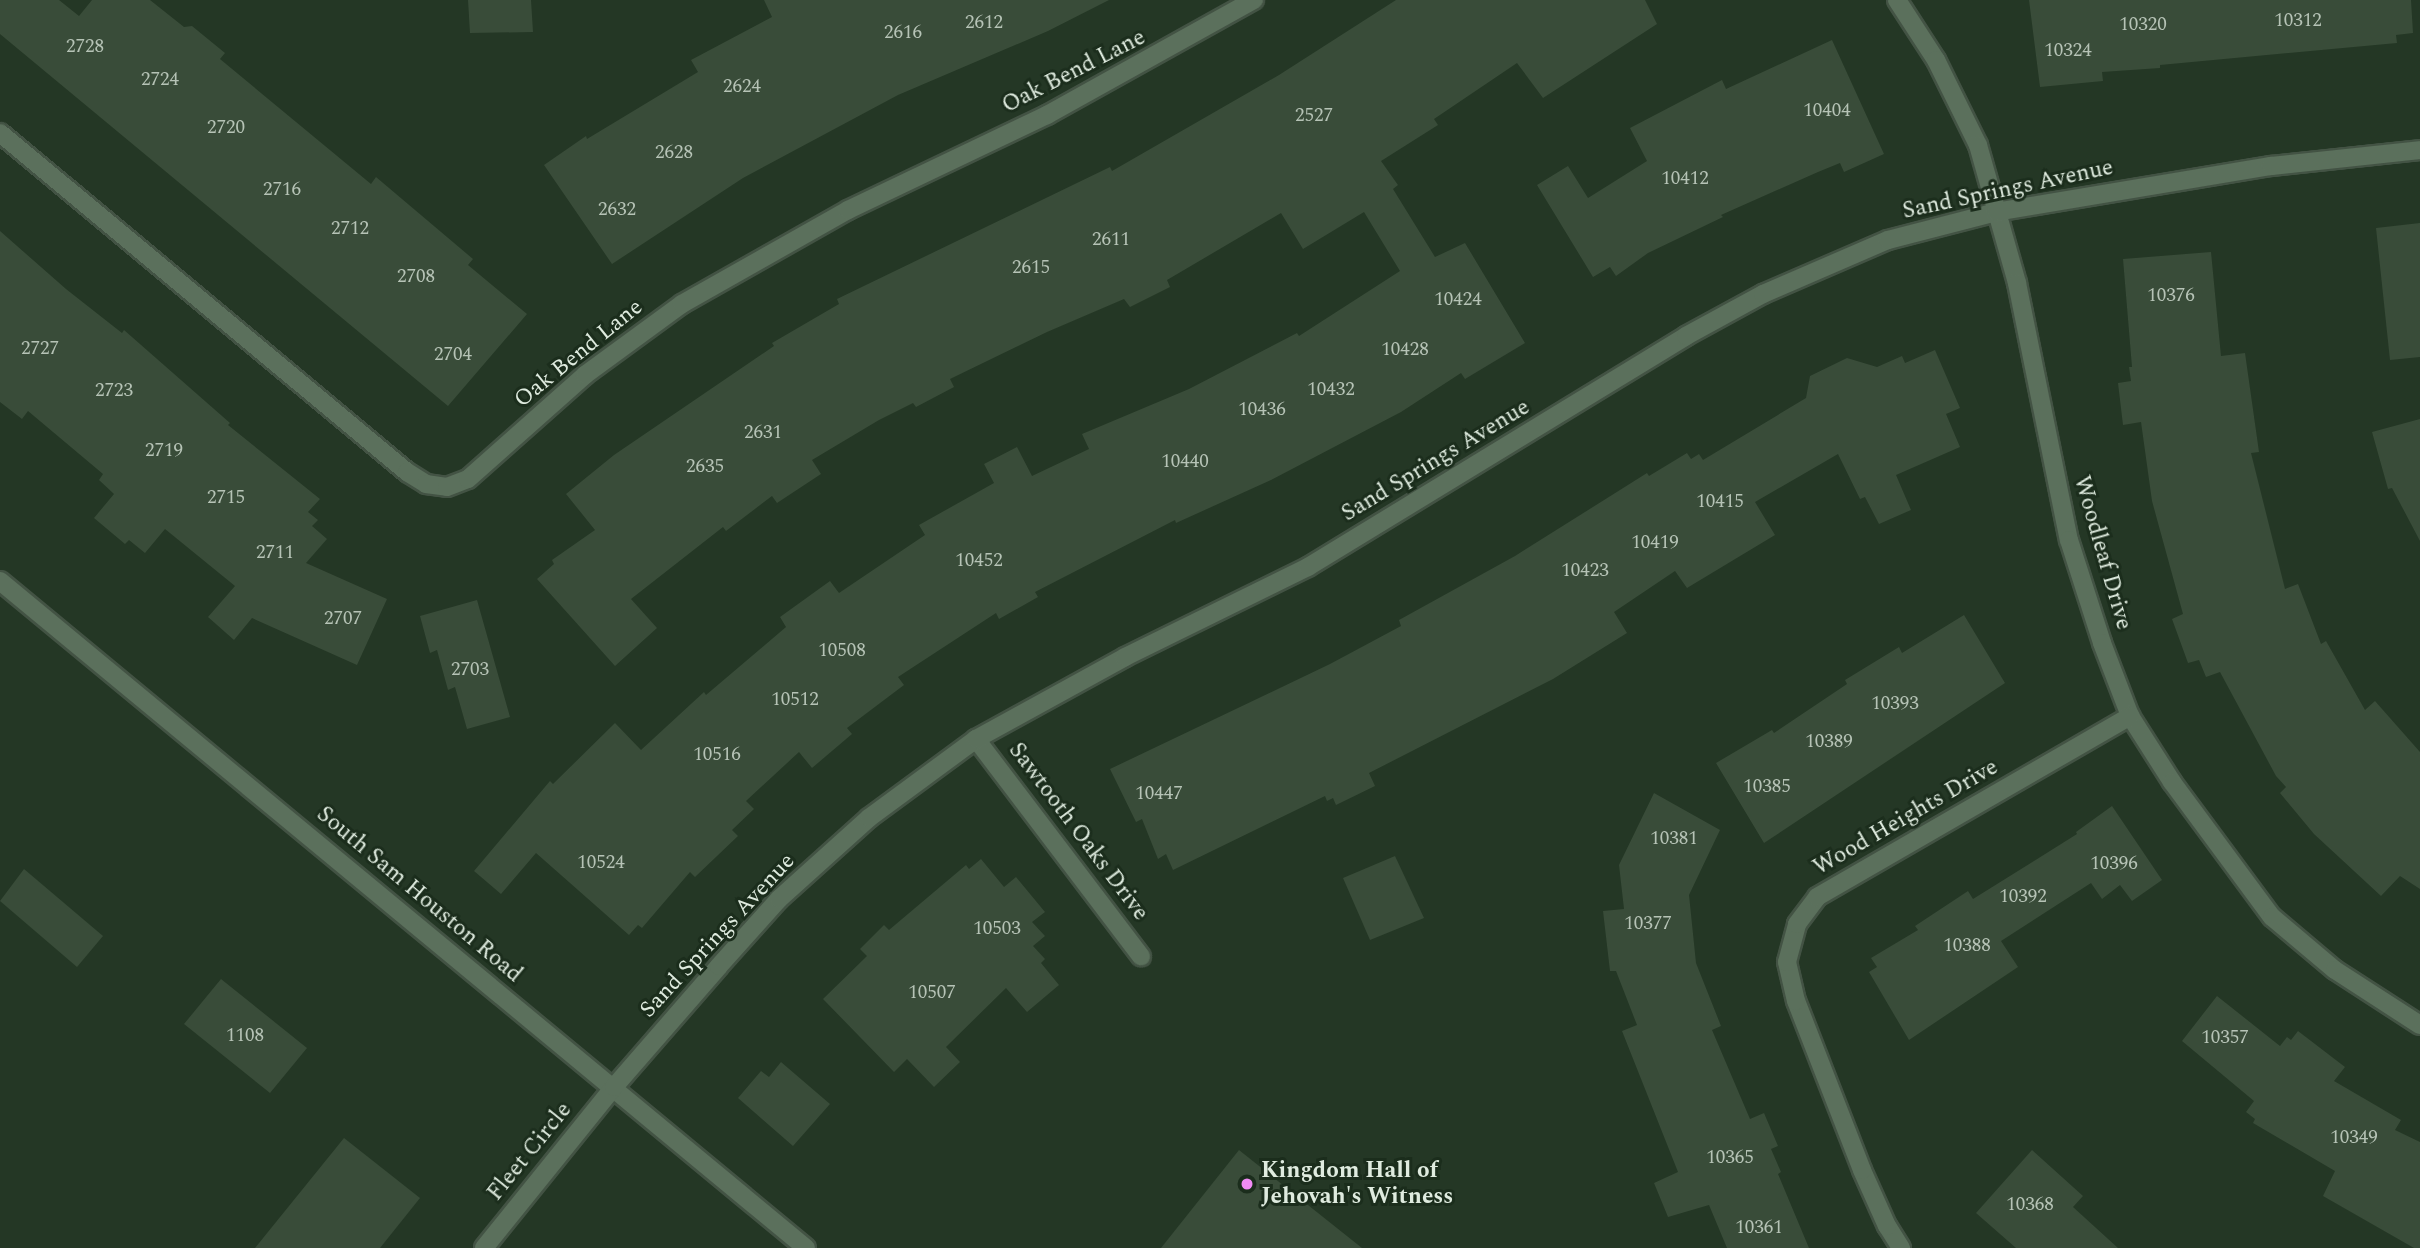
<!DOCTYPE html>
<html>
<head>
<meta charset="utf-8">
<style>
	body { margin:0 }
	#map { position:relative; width:2420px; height:1248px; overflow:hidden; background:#243725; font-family:Spectral,serif }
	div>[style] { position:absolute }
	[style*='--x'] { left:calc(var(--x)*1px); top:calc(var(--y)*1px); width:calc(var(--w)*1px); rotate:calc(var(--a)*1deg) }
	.building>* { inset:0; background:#394c39 }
	.roads { filter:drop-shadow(2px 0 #435344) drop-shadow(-2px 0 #435344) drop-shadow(0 2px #435344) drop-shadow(0 -2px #435344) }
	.minor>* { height:18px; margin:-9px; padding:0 9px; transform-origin:9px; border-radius:9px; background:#5b705c }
	.dots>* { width:19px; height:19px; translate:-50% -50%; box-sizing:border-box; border:4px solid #1b2d1c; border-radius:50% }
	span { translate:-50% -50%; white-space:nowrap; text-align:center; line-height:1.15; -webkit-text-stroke:6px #1b2d1c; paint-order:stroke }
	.number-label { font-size:19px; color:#b6c3b6 }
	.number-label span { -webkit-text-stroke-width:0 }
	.street-label { font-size:23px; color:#dfebdf }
	.poi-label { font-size:23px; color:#dfebdf; font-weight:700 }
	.left { translate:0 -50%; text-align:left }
</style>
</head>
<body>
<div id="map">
	<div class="building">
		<i style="clip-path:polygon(0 0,59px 0,79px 16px,92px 0,150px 0,184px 27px,192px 26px,225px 53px,220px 59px,371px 184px,376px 177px,473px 259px,468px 265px,527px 314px,448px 406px,0 34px)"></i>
		<i style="clip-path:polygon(468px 0,531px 0,533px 32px,470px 33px)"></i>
		<i style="clip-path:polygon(764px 0,1109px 0,1048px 31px,898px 95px,743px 178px,612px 264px,544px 165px,586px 136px,587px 139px,698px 72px,691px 60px,772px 17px)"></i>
		<i style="clip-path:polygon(1396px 0,1645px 0,1657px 24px,1543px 98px,1517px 63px,1434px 119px,1438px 125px,1381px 161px,1398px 185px,1393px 189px,1435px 257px,1465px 243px,1525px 343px,1465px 379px,1461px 373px,1401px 412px,1271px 480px,1176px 523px,1175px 520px,1035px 592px,1038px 597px,999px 619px,996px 613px,898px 677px,904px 685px,847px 728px,852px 734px,812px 768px,799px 752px,746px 801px,754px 809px,732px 830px,738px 836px,695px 877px,690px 872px,642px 928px,638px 925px,629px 935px,536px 853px,501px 894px,474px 871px,550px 781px,553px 784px,615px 723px,641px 750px,704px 692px,706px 695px,786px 627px,780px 617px,830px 581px,839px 593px,925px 535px,919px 525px,994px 483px,984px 464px,1017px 447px,1032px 476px,1089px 449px,1082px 434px,1189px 389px,1297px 333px,1299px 336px,1400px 271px,1364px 212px,1303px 249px,1281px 213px,1167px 280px,1170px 287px,1130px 307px,1124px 299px,1047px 332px,950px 379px,954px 387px,916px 407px,913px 403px,879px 420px,812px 460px,821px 474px,777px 503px,772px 496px,726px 531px,723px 527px,631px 599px,657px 628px,615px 666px,537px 579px,554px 564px,552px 560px,595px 530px,566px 494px,614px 455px,774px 346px,772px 343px,839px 304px,837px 299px,1110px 167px,1112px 171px,1279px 75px)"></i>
		<i style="clip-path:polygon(2029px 0,2411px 0,2413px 33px,2396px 35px,2397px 43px,2160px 65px,2160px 68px,2102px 72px,2103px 81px,2040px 87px)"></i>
		<i style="clip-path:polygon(1832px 40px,1884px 154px,1844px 172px,1840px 163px,1818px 172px,1721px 215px,1723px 217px,1648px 253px,1616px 276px,1610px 267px,1593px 277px,1537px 185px,1568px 166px,1588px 198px,1647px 161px,1630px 128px,1722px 80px,1726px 89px)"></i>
		<i style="clip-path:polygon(2420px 223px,2420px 357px,2390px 360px,2376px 228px)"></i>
		<i style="clip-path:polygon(0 231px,66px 289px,122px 333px,124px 330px,230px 423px,228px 425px,320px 499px,308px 512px,318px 520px,312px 526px,327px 539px,306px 563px,387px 599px,357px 665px,252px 618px,234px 640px,208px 617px,235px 586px,165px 529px,145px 553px,129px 540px,125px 544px,94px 518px,114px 494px,99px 480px,103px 474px,28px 411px,22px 419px,0 402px)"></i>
		<i style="clip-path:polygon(2211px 252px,2221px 356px,2245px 353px,2259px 452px,2251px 453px,2285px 589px,2298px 584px,2321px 644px,2326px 641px,2365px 710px,2375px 701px,2420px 752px,2420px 889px,2400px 876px,2381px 896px,2314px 834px,2280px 793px,2286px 787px,2276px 776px,2220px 672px,2206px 677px,2199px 660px,2188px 663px,2172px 619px,2183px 614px,2152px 501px,2141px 422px,2123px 425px,2118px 383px,2131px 381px,2129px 367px,2132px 367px,2123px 259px)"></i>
		<i style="clip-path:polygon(1935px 350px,1960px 408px,1946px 414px,1960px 447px,1896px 475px,1911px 510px,1879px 524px,1865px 497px,1860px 499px,1838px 454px,1755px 502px,1775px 535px,1687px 588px,1675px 571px,1614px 612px,1627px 633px,1553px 679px,1369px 773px,1375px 786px,1336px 805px,1333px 798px,1327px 801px,1325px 796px,1173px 870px,1166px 854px,1158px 859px,1142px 819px,1136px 822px,1110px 769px,1330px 664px,1401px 626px,1399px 620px,1515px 556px,1647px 473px,1649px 476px,1687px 453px,1691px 459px,1699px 454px,1703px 460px,1806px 398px,1810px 376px,1847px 358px,1877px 367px,1902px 356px,1905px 363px)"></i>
		<i style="clip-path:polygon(2420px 419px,2420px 541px,2392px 488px,2388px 489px,2372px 432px)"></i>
		<i style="clip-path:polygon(477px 600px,510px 717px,467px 729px,455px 687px,448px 690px,437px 650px,430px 653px,420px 616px)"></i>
		<i style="clip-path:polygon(1964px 615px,2005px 683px,1764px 843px,1716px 763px,1772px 730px,1774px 733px,1847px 684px,1845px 680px,1899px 647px,1902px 653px)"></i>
		<i style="clip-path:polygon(1654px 793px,1720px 830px,1689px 895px,1696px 963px,1721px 1026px,1712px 1030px,1750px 1119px,1764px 1113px,1778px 1146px,1771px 1149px,1781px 1172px,1778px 1174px,1809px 1248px,1727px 1248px,1709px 1205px,1668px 1217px,1654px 1183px,1678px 1172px,1622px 1031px,1637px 1025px,1616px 971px,1610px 971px,1603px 911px,1624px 909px,1619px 865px)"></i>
		<i style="clip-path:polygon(2112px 806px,2162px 880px,2132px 901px,2120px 885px,2102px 899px,2091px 883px,2001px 941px,2018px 967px,1909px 1040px,1869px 972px,1877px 967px,1871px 958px,1918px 930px,1915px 926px,1968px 891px,1973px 899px,2077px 834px,2076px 832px)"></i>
		<i style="clip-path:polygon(1395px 856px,1424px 918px,1370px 940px,1343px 878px)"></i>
		<i style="clip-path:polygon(981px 859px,1004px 887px,1016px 877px,1045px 912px,1032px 922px,1045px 936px,1033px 946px,1045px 959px,1041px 963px,1059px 985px,1027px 1012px,1006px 988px,946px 1047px,960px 1062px,934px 1087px,907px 1059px,894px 1072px,823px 999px,867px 956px,860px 949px,884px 925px,889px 930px,966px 865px,969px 869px)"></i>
		<i style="clip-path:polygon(24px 869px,103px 936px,77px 967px,0 901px)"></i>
		<i style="clip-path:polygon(221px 979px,307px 1048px,270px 1093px,184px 1024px)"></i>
		<i style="clip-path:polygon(2217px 996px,2280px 1046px,2287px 1037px,2291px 1040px,2298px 1031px,2345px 1067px,2334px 1081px,2401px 1120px,2395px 1130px,2420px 1142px,2420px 1248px,2414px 1248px,2323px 1196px,2335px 1171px,2253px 1123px,2255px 1119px,2246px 1112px,2254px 1101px,2182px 1041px)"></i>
		<i style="clip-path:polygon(781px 1062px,830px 1104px,793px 1146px,738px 1098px,761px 1071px,769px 1077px)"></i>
		<i style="clip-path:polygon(344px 1138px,420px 1198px,380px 1248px,255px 1248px)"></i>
		<i style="clip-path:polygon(1239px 1150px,1362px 1248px,1161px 1248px)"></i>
		<i style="clip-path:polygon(2032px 1150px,2083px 1196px,2073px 1207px,2118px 1248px,2016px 1248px,1976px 1213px)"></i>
	</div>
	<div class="roads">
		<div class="minor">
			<i style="--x:1897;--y:0;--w:72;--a:57"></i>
			<i style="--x:1936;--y:60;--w:95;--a:63.7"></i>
			<i style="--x:1978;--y:145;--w:143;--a:74.2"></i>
			<i style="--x:2017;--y:283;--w:262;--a:78.6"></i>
			<i style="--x:2069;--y:540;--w:108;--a:72.2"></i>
			<i style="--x:2102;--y:643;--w:78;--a:69"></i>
			<i style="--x:2130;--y:716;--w:78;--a:57.5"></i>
			<i style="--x:2172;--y:782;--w:168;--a:53.5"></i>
			<i style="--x:2272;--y:917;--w:82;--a:40.1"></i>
			<i style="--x:2335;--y:970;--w:101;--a:32.9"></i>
			<i style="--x:0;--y:133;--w:530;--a:39.79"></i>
			<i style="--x:407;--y:472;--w:22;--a:32"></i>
			<i style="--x:426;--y:484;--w:21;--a:8"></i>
			<i style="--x:447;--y:487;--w:22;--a:-21"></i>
			<i style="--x:468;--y:479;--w:157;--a:-41.6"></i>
			<i style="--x:585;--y:375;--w:120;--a:-36.2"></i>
			<i style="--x:682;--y:304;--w:191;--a:-29.5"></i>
			<i style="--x:848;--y:210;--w:221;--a:-25.5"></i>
			<i style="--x:1047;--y:115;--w:237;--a:-29.1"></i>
			<i style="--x:0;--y:581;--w:1046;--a:39.61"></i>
			<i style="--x:976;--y:739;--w:273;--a:52.8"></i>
			<i style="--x:484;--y:1248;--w:207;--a:-51.1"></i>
			<i style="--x:614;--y:1087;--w:160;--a:-49"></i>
			<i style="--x:719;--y:966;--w:90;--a:-48.2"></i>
			<i style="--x:779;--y:899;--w:121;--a:-42"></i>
			<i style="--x:869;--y:818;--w:133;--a:-36.4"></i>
			<i style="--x:976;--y:739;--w:170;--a:-28.8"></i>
			<i style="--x:1125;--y:657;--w:204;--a:-26.2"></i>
			<i style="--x:1308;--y:567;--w:443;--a:-31.4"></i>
			<i style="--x:1686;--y:336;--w:88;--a:-28.6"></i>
			<i style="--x:1763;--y:294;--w:136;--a:-23.4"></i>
			<i style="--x:1888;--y:240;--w:112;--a:-14.5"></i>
			<i style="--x:1996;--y:212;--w:279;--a:-9.5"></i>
			<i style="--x:2271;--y:166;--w:150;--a:-6.1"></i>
			<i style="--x:1901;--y:1248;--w:26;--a:-122"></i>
			<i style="--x:1887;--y:1226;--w:61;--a:-114.1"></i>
			<i style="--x:1862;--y:1170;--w:181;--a:-111.3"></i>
			<i style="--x:1796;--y:1001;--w:40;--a:-103"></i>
			<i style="--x:1787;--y:962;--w:39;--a:-75"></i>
			<i style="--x:1797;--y:924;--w:34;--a:-53"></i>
			<i style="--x:1817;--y:897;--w:362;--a:-30"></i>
		</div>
	</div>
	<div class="dots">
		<i style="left:1247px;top:1184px;background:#f18bf5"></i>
	</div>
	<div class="number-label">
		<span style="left:2298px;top:21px">10312</span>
		<span style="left:984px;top:23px">2612</span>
		<span style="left:2143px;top:25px">10320</span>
		<span style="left:903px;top:33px">2616</span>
		<span style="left:85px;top:47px">2728</span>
		<span style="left:2068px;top:51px">10324</span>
		<span style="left:160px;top:80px">2724</span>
		<span style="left:742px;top:87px">2624</span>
		<span style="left:1827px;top:111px">10404</span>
		<span style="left:1314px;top:116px">2527</span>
		<span style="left:226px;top:128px">2720</span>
		<span style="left:674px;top:153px">2628</span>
		<span style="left:1685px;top:179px">10412</span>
		<span style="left:282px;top:190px">2716</span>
		<span style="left:617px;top:210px">2632</span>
		<span style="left:350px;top:229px">2712</span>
		<span style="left:1111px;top:240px">2611</span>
		<span style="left:1031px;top:268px">2615</span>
		<span style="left:416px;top:277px">2708</span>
		<span style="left:2171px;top:296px">10376</span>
		<span style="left:1458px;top:300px">10424</span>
		<span style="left:40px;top:349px">2727</span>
		<span style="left:1405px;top:350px">10428</span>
		<span style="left:453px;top:355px">2704</span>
		<span style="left:1331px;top:390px">10432</span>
		<span style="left:114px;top:391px">2723</span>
		<span style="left:1262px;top:410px">10436</span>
		<span style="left:763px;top:433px">2631</span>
		<span style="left:164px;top:451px">2719</span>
		<span style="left:1185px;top:462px">10440</span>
		<span style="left:705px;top:467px">2635</span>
		<span style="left:226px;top:498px">2715</span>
		<span style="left:1720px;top:502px">10415</span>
		<span style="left:1655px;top:543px">10419</span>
		<span style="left:275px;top:553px">2711</span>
		<span style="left:979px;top:561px">10452</span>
		<span style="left:1585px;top:571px">10423</span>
		<span style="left:343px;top:619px">2707</span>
		<span style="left:842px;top:651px">10508</span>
		<span style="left:470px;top:670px">2703</span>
		<span style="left:795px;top:700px">10512</span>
		<span style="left:1895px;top:704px">10393</span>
		<span style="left:1829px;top:742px">10389</span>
		<span style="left:717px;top:755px">10516</span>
		<span style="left:1767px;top:787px">10385</span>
		<span style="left:1159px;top:794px">10447</span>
		<span style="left:1674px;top:839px">10381</span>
		<span style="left:601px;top:863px">10524</span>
		<span style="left:2114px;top:864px">10396</span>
		<span style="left:2023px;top:897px">10392</span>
		<span style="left:1648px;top:924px">10377</span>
		<span style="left:997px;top:929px">10503</span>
		<span style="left:1967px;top:946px">10388</span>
		<span style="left:932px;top:993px">10507</span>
		<span style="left:245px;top:1036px">1108</span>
		<span style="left:2225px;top:1038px">10357</span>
		<span style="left:2354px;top:1138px">10349</span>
		<span style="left:1730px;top:1158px">10365</span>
		<span style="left:2030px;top:1205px">10368</span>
		<span style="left:1759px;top:1228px">10361</span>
	</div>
	<div class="street-label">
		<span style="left:1074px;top:72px;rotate:-27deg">Oak Bend Lane</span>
		<span style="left:2008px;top:190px;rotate:-12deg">Sand Springs Avenue</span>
		<span style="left:579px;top:354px;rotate:-39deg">Oak Bend Lane</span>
		<span style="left:1436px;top:461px;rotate:-31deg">Sand Springs Avenue</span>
		<span style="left:2102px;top:553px;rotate:74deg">Woodleaf Drive</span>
		<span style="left:1906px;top:818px;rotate:-30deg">Wood Heights Drive</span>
		<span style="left:1078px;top:832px;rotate:53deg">Sawtooth Oaks Drive</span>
		<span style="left:419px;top:895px;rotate:40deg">South Sam Houston Road</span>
		<span style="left:718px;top:936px;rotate:-47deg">Sand Springs Avenue</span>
		<span style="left:530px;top:1152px;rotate:-51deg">Fleet Circle</span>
	</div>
	<div class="poi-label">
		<span class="left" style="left:1261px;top:1184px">Kingdom Hall of<br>Jehovah's Witness</span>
	</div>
</div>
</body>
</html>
